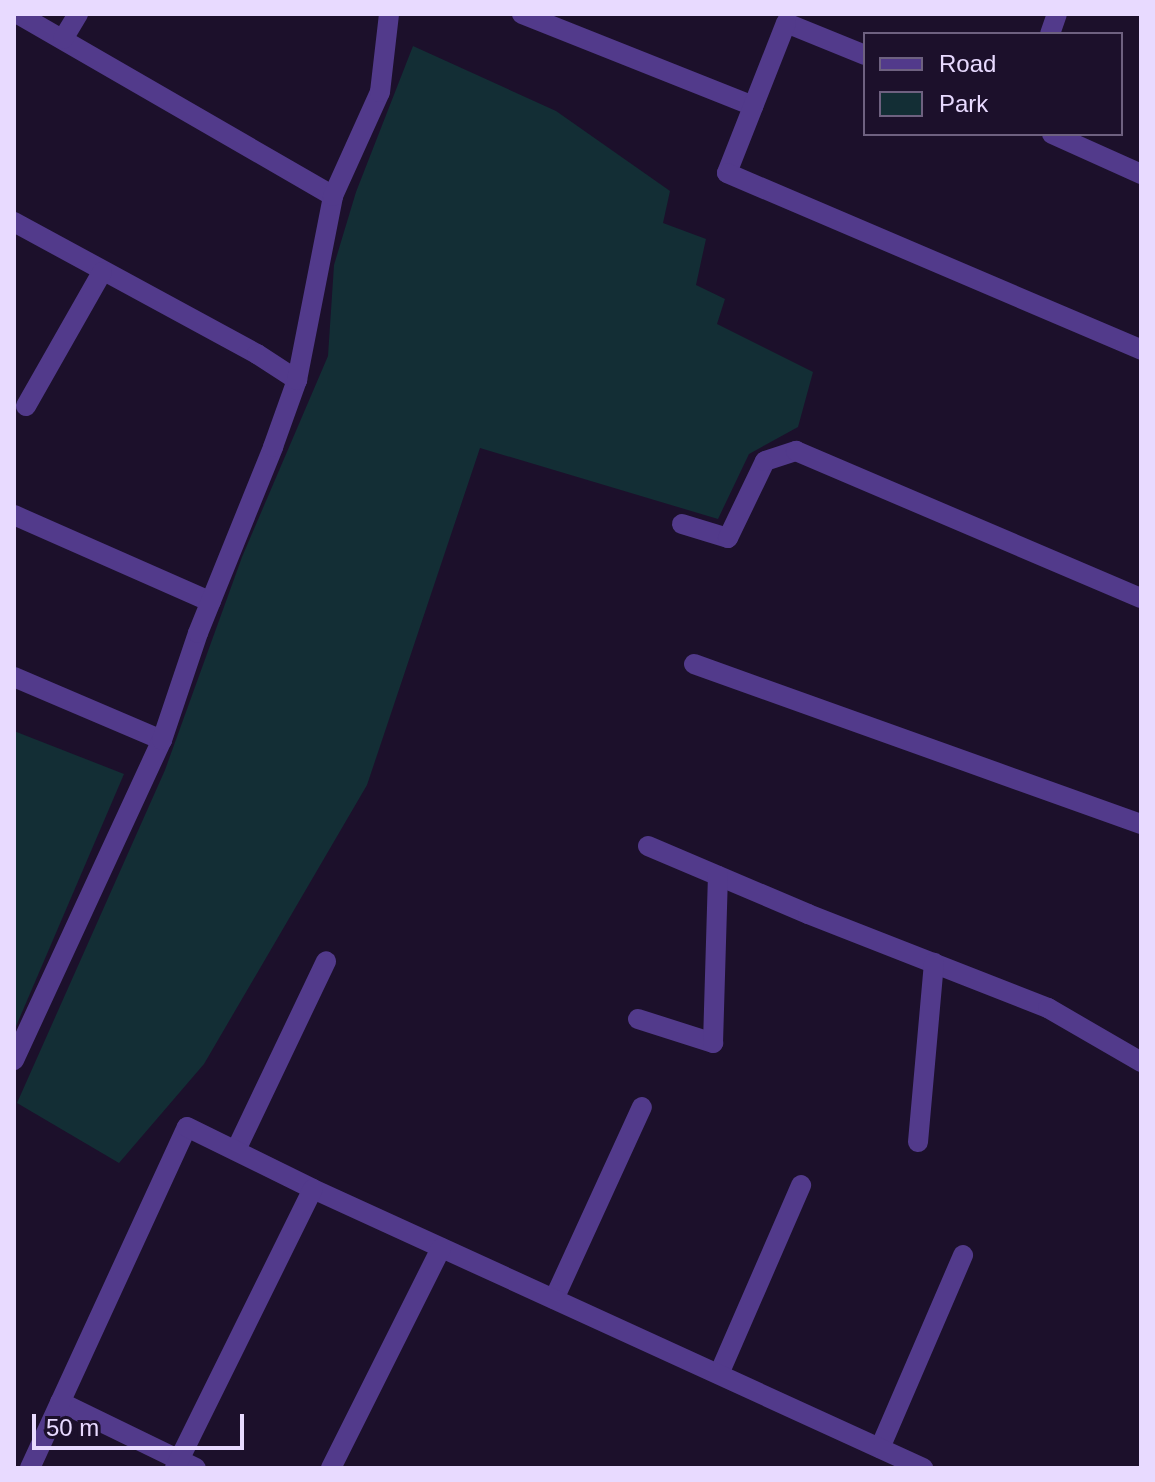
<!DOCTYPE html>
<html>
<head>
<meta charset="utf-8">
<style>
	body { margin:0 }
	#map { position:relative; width:1155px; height:1482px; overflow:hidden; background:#1c102b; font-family:Helvetica,sans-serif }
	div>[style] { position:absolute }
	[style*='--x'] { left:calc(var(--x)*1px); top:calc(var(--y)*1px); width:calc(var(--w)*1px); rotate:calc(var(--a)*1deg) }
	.green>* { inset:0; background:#132e35 }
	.minor>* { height:20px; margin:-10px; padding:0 10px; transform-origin:10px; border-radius:10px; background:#523a8b }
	span { translate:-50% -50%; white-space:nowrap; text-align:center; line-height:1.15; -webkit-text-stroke:7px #1c102b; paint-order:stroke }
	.frame { position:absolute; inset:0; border:16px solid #e8daff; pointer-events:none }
	.legend { position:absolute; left:863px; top:32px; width:260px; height:104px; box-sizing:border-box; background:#1c102b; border:2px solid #6e6180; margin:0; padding:10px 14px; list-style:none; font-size:24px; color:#e8daff }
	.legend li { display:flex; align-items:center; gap:16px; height:40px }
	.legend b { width:40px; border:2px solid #6e6180 }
	.scale { position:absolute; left:32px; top:1414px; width:212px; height:36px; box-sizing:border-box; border:4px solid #e8daff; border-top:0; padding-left:10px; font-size:24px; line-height:28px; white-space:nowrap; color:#e8daff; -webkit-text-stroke:6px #1c102b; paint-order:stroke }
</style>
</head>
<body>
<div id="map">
	<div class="green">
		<i style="clip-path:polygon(413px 46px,556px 111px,670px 191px,663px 223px,706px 239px,696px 285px,725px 299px,717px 324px,813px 372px,798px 427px,749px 454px,718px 519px,480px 448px,367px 785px,204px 1064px,119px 1163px,17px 1103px,165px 770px,242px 557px,328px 356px,334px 265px,356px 192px)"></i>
		<i style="clip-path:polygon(14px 731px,124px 774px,14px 1031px)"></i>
	</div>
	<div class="minor">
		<i style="--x:18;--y:14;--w:364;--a:30"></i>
		<i style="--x:522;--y:14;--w:249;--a:21.7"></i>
		<i style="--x:1050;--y:34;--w:21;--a:-71"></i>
		<i style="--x:63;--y:39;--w:29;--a:-59"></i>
		<i style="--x:865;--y:55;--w:85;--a:-157.9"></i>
		<i style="--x:786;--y:23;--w:161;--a:111.5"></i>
		<i style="--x:727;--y:173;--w:450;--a:23.1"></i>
		<i style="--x:1052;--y:134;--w:98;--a:24.2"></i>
		<i style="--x:14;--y:222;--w:277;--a:28.5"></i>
		<i style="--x:257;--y:354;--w:48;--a:33"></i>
		<i style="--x:26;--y:406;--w:154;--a:-60.4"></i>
		<i style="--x:14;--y:515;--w:215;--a:23.8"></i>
		<i style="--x:682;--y:524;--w:48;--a:16.9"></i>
		<i style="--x:728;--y:538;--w:85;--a:-64.3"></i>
		<i style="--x:765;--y:461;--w:33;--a:-18"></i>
		<i style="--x:796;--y:451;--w:375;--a:23.1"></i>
		<i style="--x:694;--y:664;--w:475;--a:19.7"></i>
		<i style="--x:14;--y:677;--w:161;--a:23.1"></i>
		<i style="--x:648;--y:846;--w:174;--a:23"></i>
		<i style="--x:808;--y:914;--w:258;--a:21.4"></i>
		<i style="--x:1048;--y:1008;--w:108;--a:30.1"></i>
		<i style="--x:638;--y:1019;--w:79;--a:17.7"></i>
		<i style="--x:713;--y:1043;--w:167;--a:-88.3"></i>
		<i style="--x:14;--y:1060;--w:353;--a:-65.2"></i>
		<i style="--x:162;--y:740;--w:113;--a:-71.4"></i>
		<i style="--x:198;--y:633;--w:201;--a:-68"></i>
		<i style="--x:273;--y:447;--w:71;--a:-70.3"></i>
		<i style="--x:297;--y:380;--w:187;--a:-78.9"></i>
		<i style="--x:333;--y:196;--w:114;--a:-65.7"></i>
		<i style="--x:380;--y:92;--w:79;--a:-83.4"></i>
		<i style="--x:918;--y:1142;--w:180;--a:-84.9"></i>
		<i style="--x:236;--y:1150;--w:209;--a:-64.5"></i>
		<i style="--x:554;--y:1299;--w:211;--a:-65.4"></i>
		<i style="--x:719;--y:1374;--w:206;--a:-66.5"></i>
		<i style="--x:60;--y:1402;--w:151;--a:25.9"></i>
		<i style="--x:880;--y:1448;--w:210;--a:-66.7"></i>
		<i style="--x:30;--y:1468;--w:375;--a:-65.3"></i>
		<i style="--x:187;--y:1127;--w:140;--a:26.2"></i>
		<i style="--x:313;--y:1189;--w:671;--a:24.58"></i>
		<i style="--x:175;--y:1468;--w:311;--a:-63.7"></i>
		<i style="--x:331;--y:1468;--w:246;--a:-63.4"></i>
	</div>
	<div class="frame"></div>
	<ul class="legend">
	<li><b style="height:10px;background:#523a8b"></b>Road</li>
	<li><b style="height:22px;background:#132e35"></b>Park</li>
	</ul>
	<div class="scale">50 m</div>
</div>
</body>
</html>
